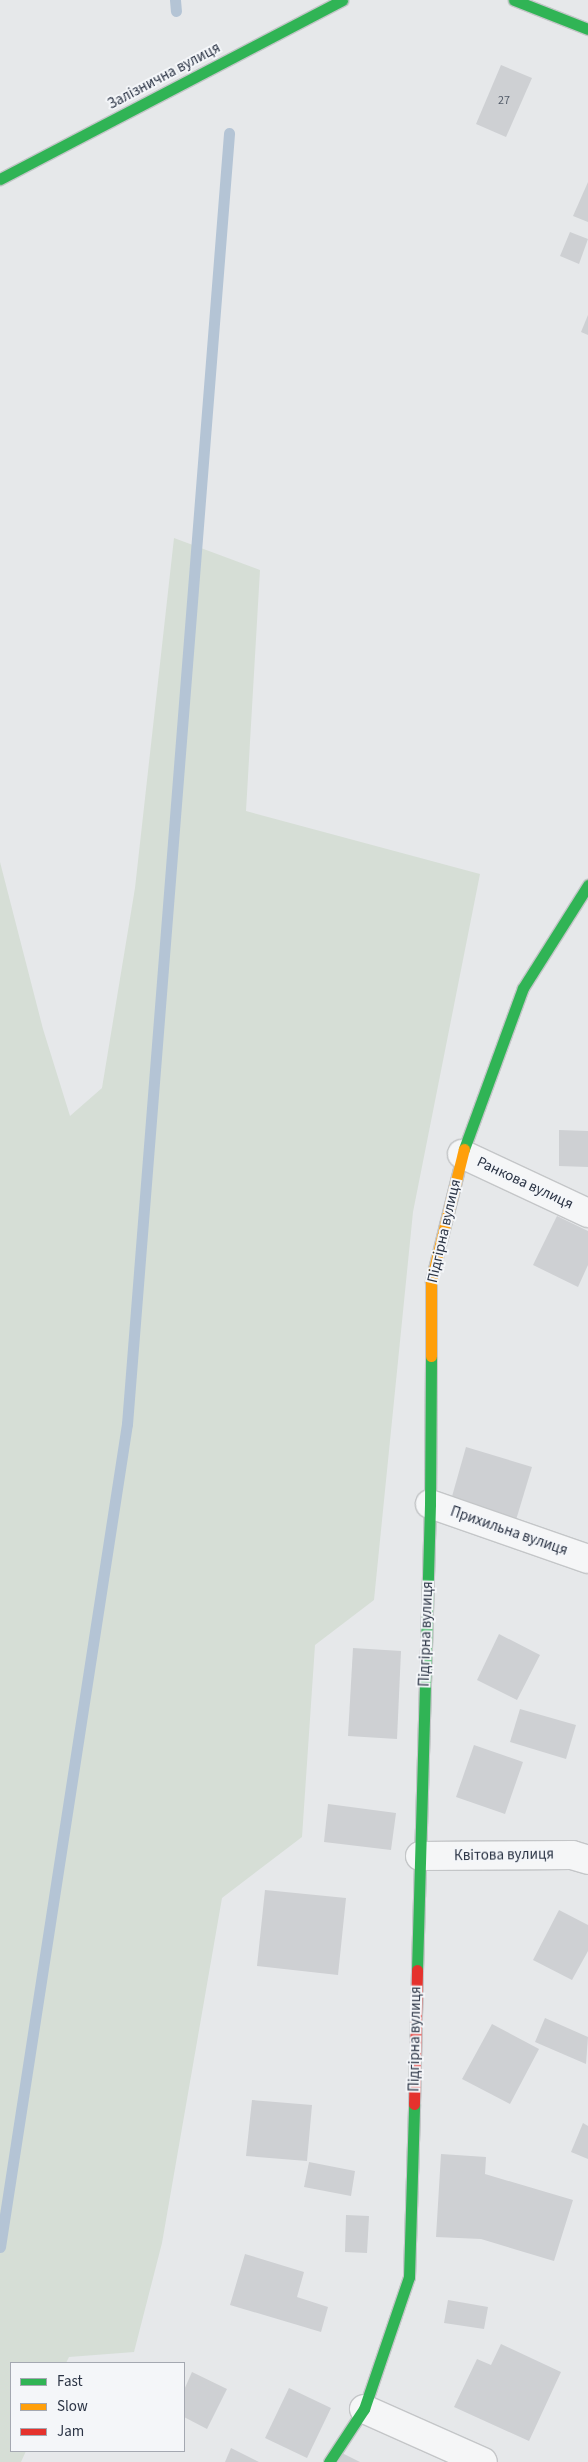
<!DOCTYPE html>
<html>
<head>
<meta charset="utf-8">
<style>
	body { margin:0 }
	#map { position:relative; width:588px; height:2462px; overflow:hidden; background:#e6e8ea; font-family:"Source Sans 3",sans-serif }
	div>[style] { position:absolute }
	[style*='--x'] { left:calc(var(--x)*1px); top:calc(var(--y)*1px); width:calc(var(--w)*1px); rotate:calc(var(--a)*1deg) }
	.green>* { inset:0; background:#d6ded6 }
	.stream>* { height:11px; margin:-5.5px; padding:0 5.5px; transform-origin:5.5px; border-radius:5.5px; background:#b4c4d5 }
	.building>* { inset:0; background:#ced0d3 }
	.roads { filter:drop-shadow(1px 0 #c4c6c8) drop-shadow(-1px 0 #c4c6c8) drop-shadow(0 1px #c4c6c8) drop-shadow(0 -1px #c4c6c8) }
	.street>* { height:28px; margin:-14px; padding:0 14px; transform-origin:14px; border-radius:14px; background:#f5f6f7 }
	.fast>* { height:11px; margin:-5.5px; padding:0 5.5px; transform-origin:5.5px; border-radius:5.5px; background:#30b455 }
	.slow>* { height:11px; margin:-5.5px; padding:0 5.5px; transform-origin:5.5px; border-radius:5.5px; background:#ff9f0a }
	.jam>* { height:11px; margin:-5.5px; padding:0 5.5px; transform-origin:5.5px; border-radius:5.5px; background:#e5322d }
	span { translate:-50% -50%; white-space:nowrap; text-align:center; line-height:1.15; -webkit-text-stroke:4px #f4f6f9; paint-order:stroke }
	.number-label { font-size:12px; color:#545c69 }
	.number-label span { -webkit-text-stroke-width:0 }
	.street-label { font-size:15px; color:#2b3445 }
	.legend { position:absolute; left:10px; top:2362px; width:175px; height:90px; box-sizing:border-box; background:#f4f6f9; border:1px solid #a4a8b1; margin:0; padding:6px 9px; list-style:none; font-size:15px; color:#2b3445 }
	.legend li { display:flex; align-items:center; gap:10px; height:25px }
	.legend b { width:25px; border:1px solid #a4a8b1 }
</style>
</head>
<body>
<div id="map">
	<div class="green">
		<i style="clip-path:polygon(174px 538px,260px 570px,246px 811px,480px 874px,413px 1212px,374px 1600px,315px 1645px,302px 1837px,222px 1898px,162px 2243px,134px 2352px,69px 2357px,66px 2363px,11px 2363px,11px 2451px,26px 2451px,21px 2462px,0 2462px,0 862px,43px 1029px,70px 1116px,102px 1088px,135px 888px)"></i>
	</div>
	<div class="stream">
		<i style="--x:175;--y:0;--w:11;--a:85"></i>
		<i style="--x:0;--y:2247;--w:833;--a:-81.23"></i>
		<i style="--x:127;--y:1424;--w:1295;--a:-85.48"></i>
	</div>
	<div class="building">
		<i style="clip-path:polygon(501px 65px,532px 78px,506px 137px,476px 124px)"></i>
		<i style="clip-path:polygon(588px 182px,588px 222px,573px 216px)"></i>
		<i style="clip-path:polygon(570px 232px,588px 239px,579px 264px,560px 256px)"></i>
		<i style="clip-path:polygon(588px 315px,588px 335px,581px 332px)"></i>
		<i style="clip-path:polygon(559px 1130px,588px 1131px,588px 1167px,559px 1166px)"></i>
		<i style="clip-path:polygon(557px 1216px,588px 1231px,588px 1265px,578px 1287px,533px 1265px)"></i>
		<i style="clip-path:polygon(466px 1447px,532px 1467px,516px 1520px,451px 1500px)"></i>
		<i style="clip-path:polygon(499px 1634px,540px 1655px,517px 1700px,477px 1680px)"></i>
		<i style="clip-path:polygon(353px 1648px,401px 1651px,397px 1739px,348px 1736px)"></i>
		<i style="clip-path:polygon(520px 1709px,576px 1725px,566px 1759px,510px 1742px)"></i>
		<i style="clip-path:polygon(474px 1745px,523px 1762px,505px 1814px,456px 1797px)"></i>
		<i style="clip-path:polygon(328px 1804px,396px 1813px,391px 1850px,324px 1842px)"></i>
		<i style="clip-path:polygon(265px 1890px,346px 1898px,338px 1975px,257px 1966px)"></i>
		<i style="clip-path:polygon(559px 1910px,588px 1925px,588px 1951px,572px 1980px,533px 1960px)"></i>
		<i style="clip-path:polygon(545px 2018px,588px 2037px,586px 2064px,535px 2042px)"></i>
		<i style="clip-path:polygon(492px 2024px,539px 2049px,510px 2104px,462px 2079px)"></i>
		<i style="clip-path:polygon(252px 2100px,312px 2105px,307px 2161px,246px 2156px)"></i>
		<i style="clip-path:polygon(583px 2123px,588px 2126px,588px 2159px,571px 2152px)"></i>
		<i style="clip-path:polygon(441px 2154px,486px 2157px,485px 2174px,573px 2200px,554px 2261px,481px 2239px,436px 2237px)"></i>
		<i style="clip-path:polygon(309px 2162px,355px 2171px,351px 2196px,304px 2187px)"></i>
		<i style="clip-path:polygon(346px 2215px,369px 2216px,367px 2253px,345px 2252px)"></i>
		<i style="clip-path:polygon(245px 2254px,304px 2272px,297px 2297px,328px 2307px,321px 2332px,230px 2305px)"></i>
		<i style="clip-path:polygon(448px 2300px,488px 2307px,484px 2329px,444px 2323px)"></i>
		<i style="clip-path:polygon(501px 2344px,561px 2372px,529px 2441px,454px 2407px,477px 2359px,491px 2365px)"></i>
		<i style="clip-path:polygon(192px 2372px,227px 2389px,207px 2429px,184px 2417px,184px 2390px)"></i>
		<i style="clip-path:polygon(289px 2388px,331px 2408px,307px 2458px,265px 2438px)"></i>
		<i style="clip-path:polygon(231px 2448px,259px 2462px,225px 2462px)"></i>
		<i style="clip-path:polygon(342px 2453px,360px 2462px,338px 2462px)"></i>
	</div>
	<div class="roads">
		<div class="street">
			<i style="--x:462;--y:1154;--w:139;--a:25.1"></i>
			<i style="--x:430;--y:1504;--w:167;--a:19.2"></i>
			<i style="--x:420;--y:1856;--w:152;--a:-0.4"></i>
			<i style="--x:572;--y:1855;--w:17;--a:17"></i>
			<i style="--x:364;--y:2409;--w:130;--a:24"></i>
		</div>
		<div class="fast">
			<i style="--x:514;--y:0;--w:79;--a:21.4"></i>
			<i style="--x:0;--y:179;--w:386;--a:-27.6"></i>
			<i style="--x:464;--y:1149;--w:171;--a:-69.9"></i>
			<i style="--x:523;--y:988;--w:122;--a:-57.7"></i>
			<i style="--x:417;--y:1970;--w:466;--a:-88.4"></i>
			<i style="--x:430;--y:1504;--w:148;--a:-89.6"></i>
			<i style="--x:329;--y:2462;--w:64;--a:-56.6"></i>
			<i style="--x:364;--y:2409;--w:139;--a:-71.2"></i>
			<i style="--x:409;--y:2277;--w:173;--a:-88.3"></i>
		</div>
		<div class="slow">
			<i style="--x:431;--y:1356;--w:75;--a:-90"></i>
			<i style="--x:431;--y:1281;--w:136;--a:-76"></i>
		</div>
		<div class="jam">
			<i style="--x:414;--y:2104;--w:134;--a:-88.7"></i>
		</div>
	</div>
	<div class="number-label">
		<span style="left:504px;top:101px">27</span>
	</div>
	<div class="street-label">
		<span style="left:164px;top:76px;rotate:-28deg">Залізнична вулиця</span>
		<span style="left:525px;top:1183px;rotate:25deg">Ранкова вулиця</span>
		<span style="left:444px;top:1231px;rotate:-77deg">Підгірна вулиця</span>
		<span style="left:509px;top:1531px;rotate:19deg">Прихильна вулиця</span>
		<span style="left:426px;top:1634px;rotate:-88deg">Підгірна вулиця</span>
		<span style="left:504px;top:1855px;rotate:-1deg">Квітова вулиця</span>
		<span style="left:415px;top:2039px;rotate:-89deg">Підгірна вулиця</span>
	</div>
	<ul class="legend">
	<li><b style="height:6px;background:#30b455"></b>Fast</li>
	<li><b style="height:6px;background:#ff9f0a"></b>Slow</li>
	<li><b style="height:6px;background:#e5322d"></b>Jam</li>
	</ul>
</div>
</body>
</html>
